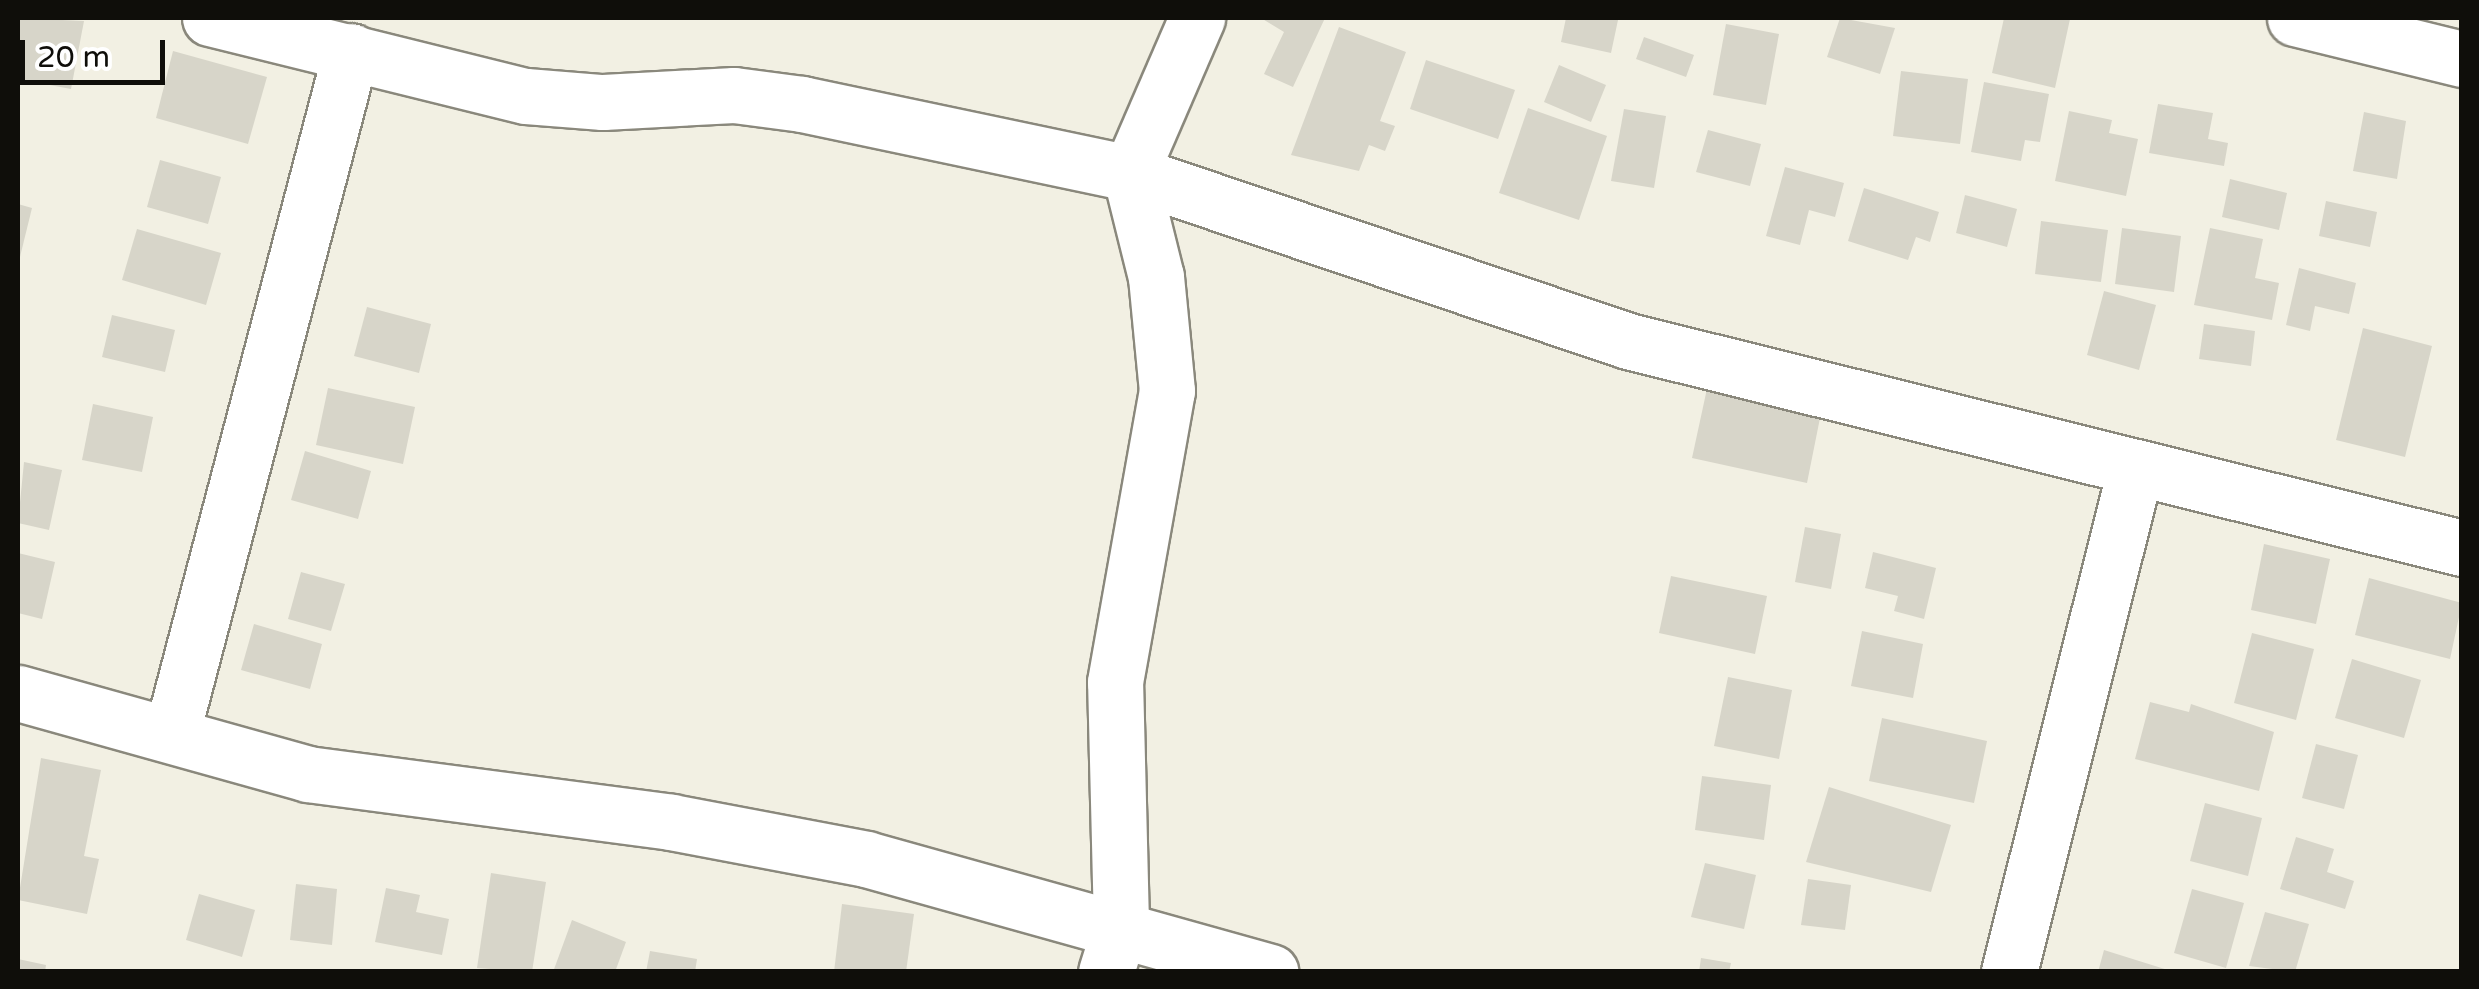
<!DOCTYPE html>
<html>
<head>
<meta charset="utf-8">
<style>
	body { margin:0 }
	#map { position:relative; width:2479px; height:989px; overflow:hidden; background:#f2f0e3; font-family:"Varela Round",sans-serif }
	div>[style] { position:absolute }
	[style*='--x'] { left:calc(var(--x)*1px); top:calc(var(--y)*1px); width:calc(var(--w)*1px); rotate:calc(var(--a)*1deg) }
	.building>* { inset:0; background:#d7d5c9 }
	.roads { filter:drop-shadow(2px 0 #8a887c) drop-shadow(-2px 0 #8a887c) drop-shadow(0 2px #8a887c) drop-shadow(0 -2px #8a887c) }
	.minor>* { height:55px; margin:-27.5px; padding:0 27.5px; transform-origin:27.5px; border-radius:27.5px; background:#fff }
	span { translate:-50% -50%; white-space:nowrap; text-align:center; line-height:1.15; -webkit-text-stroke:10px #fff; paint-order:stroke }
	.frame { position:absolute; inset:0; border:20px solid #0f0e0a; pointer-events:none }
	.scale { position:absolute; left:20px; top:40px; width:145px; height:45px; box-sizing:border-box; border:5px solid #0f0e0a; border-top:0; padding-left:12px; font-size:30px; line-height:35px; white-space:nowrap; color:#0f0e0a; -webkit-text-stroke:8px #fff; paint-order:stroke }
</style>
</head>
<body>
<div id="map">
	<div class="building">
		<i style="clip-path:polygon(18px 18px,84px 21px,71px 89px,18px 79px)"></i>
		<i style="clip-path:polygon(1261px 18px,1325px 18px,1293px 87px,1264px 74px,1284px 32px)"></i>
		<i style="clip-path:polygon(1566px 18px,1618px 20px,1611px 53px,1561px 42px)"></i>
		<i style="clip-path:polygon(1840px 18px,1895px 28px,1880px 74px,1827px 57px)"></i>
		<i style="clip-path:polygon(2004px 18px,2070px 19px,2055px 88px,1992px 73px)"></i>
		<i style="clip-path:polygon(1726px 24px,1779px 34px,1766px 105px,1713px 95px)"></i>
		<i style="clip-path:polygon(1339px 27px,1406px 52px,1380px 121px,1395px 126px,1385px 151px,1369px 145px,1359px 171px,1291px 155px)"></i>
		<i style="clip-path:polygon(1644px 37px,1694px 55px,1686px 77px,1636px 59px)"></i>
		<i style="clip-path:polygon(173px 51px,267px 77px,248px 144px,156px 118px)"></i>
		<i style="clip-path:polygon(1426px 60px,1515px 90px,1498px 139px,1410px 109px)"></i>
		<i style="clip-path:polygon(1559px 65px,1606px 85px,1591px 122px,1544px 102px)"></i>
		<i style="clip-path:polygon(1901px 71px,1968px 79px,1960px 144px,1893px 136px)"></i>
		<i style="clip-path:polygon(1984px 82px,2049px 94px,2040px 142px,2025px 140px,2021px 161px,1971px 152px)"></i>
		<i style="clip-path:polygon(2158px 104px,2213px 113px,2208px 139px,2228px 143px,2224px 166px,2149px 153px)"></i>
		<i style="clip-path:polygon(1528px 108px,1607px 136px,1579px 220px,1499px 193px)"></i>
		<i style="clip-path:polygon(1624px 109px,1666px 116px,1654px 188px,1611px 181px)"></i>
		<i style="clip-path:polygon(2069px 111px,2112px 120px,2109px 133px,2138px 139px,2126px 196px,2055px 181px)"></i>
		<i style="clip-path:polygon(2364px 112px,2406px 121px,2397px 179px,2353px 171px)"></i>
		<i style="clip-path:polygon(1708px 130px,1761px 144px,1750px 186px,1696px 172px)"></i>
		<i style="clip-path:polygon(160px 160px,221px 177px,208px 224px,147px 207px)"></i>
		<i style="clip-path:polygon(1785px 167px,1844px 183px,1835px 217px,1809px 210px,1800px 245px,1766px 236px)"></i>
		<i style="clip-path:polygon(2230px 179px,2287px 193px,2279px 230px,2222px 217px)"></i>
		<i style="clip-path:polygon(1864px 188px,1939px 212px,1930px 242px,1916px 237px,1908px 260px,1848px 241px)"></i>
		<i style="clip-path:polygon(1965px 195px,2017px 209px,2007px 247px,1956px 233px)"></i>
		<i style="clip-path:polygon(2326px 201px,2377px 212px,2370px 247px,2319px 236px)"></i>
		<i style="clip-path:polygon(18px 204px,32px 208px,19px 261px,18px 261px)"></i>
		<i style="clip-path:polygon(2041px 221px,2108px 230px,2101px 282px,2035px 274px)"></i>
		<i style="clip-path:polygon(2122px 228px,2181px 236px,2174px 292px,2115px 284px)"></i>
		<i style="clip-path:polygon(2210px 228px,2263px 239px,2255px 278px,2279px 283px,2272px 320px,2194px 305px)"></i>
		<i style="clip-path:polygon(137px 229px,221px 253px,206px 305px,122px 280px)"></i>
		<i style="clip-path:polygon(2299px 268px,2356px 283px,2349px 314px,2315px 306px,2310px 331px,2286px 325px)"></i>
		<i style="clip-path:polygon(2104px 291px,2156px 305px,2139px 370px,2087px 355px)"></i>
		<i style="clip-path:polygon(367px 307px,431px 324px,419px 373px,354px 356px)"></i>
		<i style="clip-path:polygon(112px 315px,175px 330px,165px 372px,102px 357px)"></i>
		<i style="clip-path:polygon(2204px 324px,2255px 331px,2251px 366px,2199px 359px)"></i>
		<i style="clip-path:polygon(2363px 328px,2432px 346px,2405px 457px,2336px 440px)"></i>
		<i style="clip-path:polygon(1708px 384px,1822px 408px,1807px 483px,1692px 458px)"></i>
		<i style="clip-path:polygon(328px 388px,415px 407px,403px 464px,316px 445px)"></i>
		<i style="clip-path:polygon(93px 404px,153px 417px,142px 472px,82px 460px)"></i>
		<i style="clip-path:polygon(305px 451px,371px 471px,358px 519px,291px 500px)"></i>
		<i style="clip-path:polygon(24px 462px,62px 470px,49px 530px,18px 523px)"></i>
		<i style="clip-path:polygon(1805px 527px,1841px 534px,1831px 589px,1795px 582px)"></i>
		<i style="clip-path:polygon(2264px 544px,2330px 559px,2316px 624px,2251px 610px)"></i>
		<i style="clip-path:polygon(1873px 552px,1936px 568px,1924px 619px,1894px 611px,1898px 596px,1865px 588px)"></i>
		<i style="clip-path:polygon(18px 553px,55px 562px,42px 619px,18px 613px)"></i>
		<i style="clip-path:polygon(301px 572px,345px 584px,331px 631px,288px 619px)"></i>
		<i style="clip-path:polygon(1671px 576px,1767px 596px,1755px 654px,1659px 633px)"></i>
		<i style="clip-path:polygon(2369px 578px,2462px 603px,2450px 659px,2355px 635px)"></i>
		<i style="clip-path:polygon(254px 624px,322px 644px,310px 689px,241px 670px)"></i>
		<i style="clip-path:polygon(1862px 631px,1923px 644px,1913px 698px,1851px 686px)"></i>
		<i style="clip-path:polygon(2252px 633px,2314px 649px,2296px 720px,2234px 703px)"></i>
		<i style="clip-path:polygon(2352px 659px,2421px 680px,2404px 738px,2335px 718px)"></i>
		<i style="clip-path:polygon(1728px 677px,1792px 690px,1779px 759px,1714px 746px)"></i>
		<i style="clip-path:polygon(2150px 702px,2189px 712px,2191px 704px,2274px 732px,2259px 791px,2135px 759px)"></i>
		<i style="clip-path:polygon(1882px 718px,1987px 741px,1974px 803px,1869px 781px)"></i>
		<i style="clip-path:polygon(2316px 744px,2358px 755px,2344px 809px,2302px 798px)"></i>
		<i style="clip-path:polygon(41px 758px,101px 770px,84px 856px,99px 859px,87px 914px,18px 900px)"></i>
		<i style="clip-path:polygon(1702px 776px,1771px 785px,1764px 840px,1695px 830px)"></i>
		<i style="clip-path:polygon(1829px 787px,1951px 825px,1931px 892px,1806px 862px)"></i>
		<i style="clip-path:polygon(2205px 803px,2262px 818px,2248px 876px,2190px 861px)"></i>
		<i style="clip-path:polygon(2296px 837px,2334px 849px,2327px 872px,2354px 881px,2345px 909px,2280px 889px)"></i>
		<i style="clip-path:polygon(1705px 863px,1756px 875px,1744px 929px,1691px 917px)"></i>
		<i style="clip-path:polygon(491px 873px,546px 882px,532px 972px,477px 968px)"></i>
		<i style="clip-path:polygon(1808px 879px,1851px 885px,1845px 930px,1801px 925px)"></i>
		<i style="clip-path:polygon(296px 884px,337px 889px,332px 945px,290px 940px)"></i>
		<i style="clip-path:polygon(386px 888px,420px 895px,416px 912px,449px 919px,442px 955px,375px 942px)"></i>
		<i style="clip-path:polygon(2192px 889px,2244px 903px,2226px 968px,2174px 953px)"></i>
		<i style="clip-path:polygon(199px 894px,255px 910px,242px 957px,186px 940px)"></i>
		<i style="clip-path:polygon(842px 904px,914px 914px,906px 972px,834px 972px)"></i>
		<i style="clip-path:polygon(2265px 912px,2309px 924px,2295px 972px,2249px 966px)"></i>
		<i style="clip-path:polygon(572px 920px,626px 942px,615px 972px,553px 972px)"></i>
		<i style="clip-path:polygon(2104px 950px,2171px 971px,2171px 972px,2098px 972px)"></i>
		<i style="clip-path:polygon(650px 951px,697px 959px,695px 972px,646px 972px)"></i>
		<i style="clip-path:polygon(1701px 958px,1731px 963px,1729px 972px,1699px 972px)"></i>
		<i style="clip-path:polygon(18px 959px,46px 965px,45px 972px,18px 972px)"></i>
	</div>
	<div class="roads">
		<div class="minor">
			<i style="--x:210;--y:18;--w:325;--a:13.9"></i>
			<i style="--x:526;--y:96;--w:77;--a:4.5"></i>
			<i style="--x:603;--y:102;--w:131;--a:-3.1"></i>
			<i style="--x:734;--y:95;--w:69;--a:7.5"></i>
			<i style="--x:802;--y:104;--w:335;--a:11.9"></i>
			<i style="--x:1130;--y:173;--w:526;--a:18.64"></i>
			<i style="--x:1628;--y:341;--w:859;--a:13.94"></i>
			<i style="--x:2295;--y:18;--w:172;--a:13.8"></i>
			<i style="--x:18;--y:693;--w:301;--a:15.6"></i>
			<i style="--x:308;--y:774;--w:366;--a:7.5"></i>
			<i style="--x:671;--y:822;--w:198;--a:10.7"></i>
			<i style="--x:866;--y:859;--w:420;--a:15.6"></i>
			<i style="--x:172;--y:732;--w:704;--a:-75.27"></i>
			<i style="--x:1106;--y:972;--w:50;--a:-72.6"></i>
			<i style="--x:1121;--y:924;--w:242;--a:-91.4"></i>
			<i style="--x:1115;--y:682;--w:296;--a:-79.9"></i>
			<i style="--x:1167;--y:391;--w:115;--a:-95.5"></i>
			<i style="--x:1156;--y:277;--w:107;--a:-104"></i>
			<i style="--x:1130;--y:173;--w:169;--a:-66.6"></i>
			<i style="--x:2009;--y:972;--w:518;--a:-75.91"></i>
		</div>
	</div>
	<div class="frame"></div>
	<div class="scale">20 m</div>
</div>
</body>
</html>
